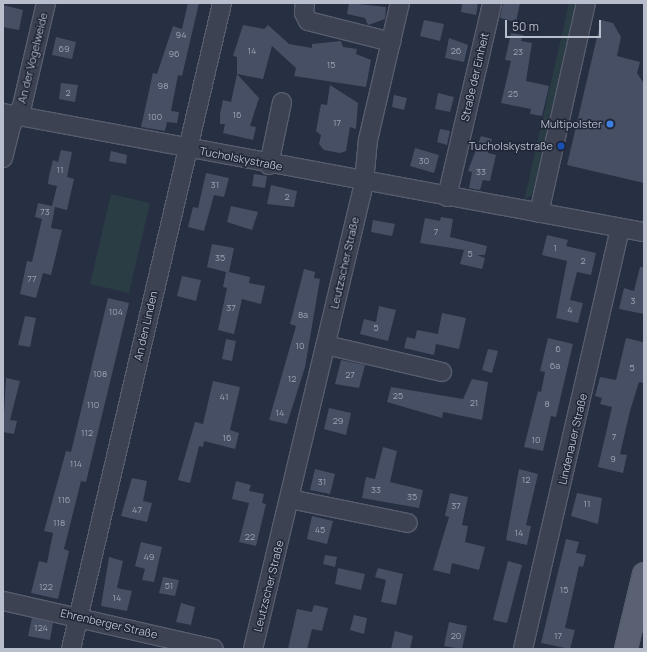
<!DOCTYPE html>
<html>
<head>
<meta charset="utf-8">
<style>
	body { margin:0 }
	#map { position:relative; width:647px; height:652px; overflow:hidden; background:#272f43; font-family:Manrope,sans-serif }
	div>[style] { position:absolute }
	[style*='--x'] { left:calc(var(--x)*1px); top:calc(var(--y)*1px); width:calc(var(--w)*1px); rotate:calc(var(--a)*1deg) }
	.green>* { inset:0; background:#2a3d44 }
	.building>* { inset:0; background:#474f64 }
	.roads { filter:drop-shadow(1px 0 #575d6d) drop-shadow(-1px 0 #575d6d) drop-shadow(0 1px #575d6d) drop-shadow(0 -1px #575d6d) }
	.minor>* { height:18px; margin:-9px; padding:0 9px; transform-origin:9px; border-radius:9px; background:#3c4252 }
	.major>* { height:22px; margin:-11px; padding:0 11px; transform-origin:11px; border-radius:11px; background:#5a6172 }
	.dots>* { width:11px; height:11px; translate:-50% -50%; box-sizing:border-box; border:2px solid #202738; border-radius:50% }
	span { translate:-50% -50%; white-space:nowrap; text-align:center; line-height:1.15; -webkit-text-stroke:3px #202738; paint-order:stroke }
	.number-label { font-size:9px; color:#9ca2b2 }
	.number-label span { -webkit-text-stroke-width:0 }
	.street-label { font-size:11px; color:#b9becc }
	.poi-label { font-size:11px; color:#b9becc }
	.right { translate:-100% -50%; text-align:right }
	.frame { position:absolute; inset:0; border:4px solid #b9becc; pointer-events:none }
	.scale { position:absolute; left:505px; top:20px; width:96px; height:18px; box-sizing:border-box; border:2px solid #b9becc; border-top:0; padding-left:5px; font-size:12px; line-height:14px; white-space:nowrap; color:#b9becc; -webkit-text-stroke:3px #202738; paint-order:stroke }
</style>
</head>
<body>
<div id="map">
	<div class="green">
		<i style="clip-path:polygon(569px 3px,580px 3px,536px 191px,524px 201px)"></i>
		<i style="clip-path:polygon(111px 194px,150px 203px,129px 293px,90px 284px)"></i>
	</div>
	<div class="building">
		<i style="clip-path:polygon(188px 3px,199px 3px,182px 76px,178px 75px,171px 111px,179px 112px,177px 123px,167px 122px,165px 131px,141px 127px,153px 73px,157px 74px,173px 26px,182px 29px)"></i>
		<i style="clip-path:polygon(349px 3px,386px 7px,385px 19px,368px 25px,365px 18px,347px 14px)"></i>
		<i style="clip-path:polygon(462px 3px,478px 3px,476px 15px,461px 12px)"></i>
		<i style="clip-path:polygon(503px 3px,520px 3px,516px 22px,500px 18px)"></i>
		<i style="clip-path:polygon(3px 5px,23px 10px,19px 30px,3px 27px)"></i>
		<i style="clip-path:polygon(424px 20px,444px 24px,440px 41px,420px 36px)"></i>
		<i style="clip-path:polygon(601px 20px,613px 23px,621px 37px,617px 56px,640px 62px,637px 73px,644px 84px,644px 183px,567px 165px)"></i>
		<i style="clip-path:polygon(243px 25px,264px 29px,268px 25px,289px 44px,312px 48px,312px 44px,341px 41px,343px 47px,357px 49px,356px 54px,371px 60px,366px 87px,294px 76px,296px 68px,272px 46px,263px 79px,237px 74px,237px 57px,233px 56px)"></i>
		<i style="clip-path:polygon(511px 33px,523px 35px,521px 41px,532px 43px,526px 81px,549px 86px,542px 116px,530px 114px,531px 109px,501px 103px,511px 61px,505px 60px)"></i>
		<i style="clip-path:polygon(56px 37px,76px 42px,72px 59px,52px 55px)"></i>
		<i style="clip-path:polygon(449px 38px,468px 45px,464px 62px,445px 58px)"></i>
		<i style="clip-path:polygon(237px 74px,259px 98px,250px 126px,256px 127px,253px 140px,223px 133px,225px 124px,220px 124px,220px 114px,223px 100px,231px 102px)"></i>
		<i style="clip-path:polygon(61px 83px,78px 85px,75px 102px,59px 99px)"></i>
		<i style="clip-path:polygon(330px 85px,358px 103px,356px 129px,350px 127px,346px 151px,340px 153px,324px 150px,319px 144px,321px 135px,316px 131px,321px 104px,327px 105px)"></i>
		<i style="clip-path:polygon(438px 93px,454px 97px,450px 112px,435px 109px)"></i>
		<i style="clip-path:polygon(394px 95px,407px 98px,404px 110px,392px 107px)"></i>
		<i style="clip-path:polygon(440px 129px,450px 131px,447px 145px,437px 142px)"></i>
		<i style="clip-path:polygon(481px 136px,492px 139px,488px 153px,496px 155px,490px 181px,483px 180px,480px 190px,469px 188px,472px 172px,468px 171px)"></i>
		<i style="clip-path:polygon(415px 148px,439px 155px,434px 173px,410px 166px)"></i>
		<i style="clip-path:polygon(61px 150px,72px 152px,67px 177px,74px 179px,67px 210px,55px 207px,51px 228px,62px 230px,51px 275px,43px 273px,36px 298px,20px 294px,27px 261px,32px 262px,42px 219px,35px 217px,38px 203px,52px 206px,57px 186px,48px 184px,49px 176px,53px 160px,58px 162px)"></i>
		<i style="clip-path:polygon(111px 151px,127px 155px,126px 164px,109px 161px)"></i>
		<i style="clip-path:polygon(206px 173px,229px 178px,224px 197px,214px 195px,204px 231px,188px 227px,193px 207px,198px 208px)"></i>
		<i style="clip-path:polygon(254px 174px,267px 176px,265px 188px,252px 186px)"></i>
		<i style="clip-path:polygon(271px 185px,297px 191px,294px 207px,267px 204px)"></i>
		<i style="clip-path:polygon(231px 206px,258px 212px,252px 230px,227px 222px)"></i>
		<i style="clip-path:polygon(441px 217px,453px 219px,450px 237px,487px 246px,485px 255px,477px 255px,485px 258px,482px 269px,460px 264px,464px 250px,420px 243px,425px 218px,440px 221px)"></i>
		<i style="clip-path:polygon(373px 220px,395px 224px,392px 236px,371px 232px)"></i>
		<i style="clip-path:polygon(547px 235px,568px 240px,566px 246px,596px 253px,591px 275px,577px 272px,570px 300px,583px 303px,578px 323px,556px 318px,567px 261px,542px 255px)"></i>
		<i style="clip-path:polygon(212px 244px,234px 248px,229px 272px,250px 277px,249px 283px,265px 286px,261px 304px,242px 299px,234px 334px,218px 330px,227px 288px,223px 287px,226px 272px,207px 267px)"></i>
		<i style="clip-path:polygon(640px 267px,644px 267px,644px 314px,619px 309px,624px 288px,634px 291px)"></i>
		<i style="clip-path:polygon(304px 269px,315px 272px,314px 278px,320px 279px,305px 367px,287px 424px,269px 420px,296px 326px,290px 324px)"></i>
		<i style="clip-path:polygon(182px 276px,201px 280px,196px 301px,177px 296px)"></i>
		<i style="clip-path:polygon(108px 298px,129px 303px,86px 482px,81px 481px,64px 549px,69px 551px,58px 599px,31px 593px,39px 561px,47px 563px,53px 533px,44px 531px,66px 451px,71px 452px)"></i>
		<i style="clip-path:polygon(379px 306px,396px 310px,388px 341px,360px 334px,364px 319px,376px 322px)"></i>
		<i style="clip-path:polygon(442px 313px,466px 318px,459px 349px,436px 344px,434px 355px,404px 348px,407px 337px,415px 339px,417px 330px,438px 334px)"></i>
		<i style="clip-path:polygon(25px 316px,36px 318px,30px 347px,18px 345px)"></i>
		<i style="clip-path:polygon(548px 338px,573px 344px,556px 417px,551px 416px,543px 451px,524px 447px,538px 391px,541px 392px,545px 372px,540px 371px)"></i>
		<i style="clip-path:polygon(626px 338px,643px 342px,644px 383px,639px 382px,630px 411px,620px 454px,627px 455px,623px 473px,598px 467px,612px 407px,600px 404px,602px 398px,595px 396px,600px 377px,616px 380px)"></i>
		<i style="clip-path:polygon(226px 339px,236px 341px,232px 361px,222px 359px)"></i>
		<i style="clip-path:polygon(488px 349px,498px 351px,492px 373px,482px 370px)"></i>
		<i style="clip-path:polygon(341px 360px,365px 365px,359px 388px,335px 384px)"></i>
		<i style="clip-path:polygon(6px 378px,20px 381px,10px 420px,17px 421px,14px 434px,3px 432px)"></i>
		<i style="clip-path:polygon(472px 379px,488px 382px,482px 420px,443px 412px,442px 418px,387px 402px,391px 387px,463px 399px)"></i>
		<i style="clip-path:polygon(213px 381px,240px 387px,230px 430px,239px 433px,235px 449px,204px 441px,203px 447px,199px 446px,190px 483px,178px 480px,195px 422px,203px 424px)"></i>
		<i style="clip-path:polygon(329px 408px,351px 413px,346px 435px,324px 429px)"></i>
		<i style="clip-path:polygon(383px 447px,397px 451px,390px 482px,423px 490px,419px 508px,362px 498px,366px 477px,375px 479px)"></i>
		<i style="clip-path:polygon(315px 469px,335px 474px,330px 494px,310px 490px)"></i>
		<i style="clip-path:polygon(519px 469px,538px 474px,526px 525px,531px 526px,527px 545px,506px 540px)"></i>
		<i style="clip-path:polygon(132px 478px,147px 481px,143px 501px,152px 503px,147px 522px,121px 516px)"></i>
		<i style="clip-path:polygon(236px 481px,251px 485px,249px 491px,264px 494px,262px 503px,266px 504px,256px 546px,239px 542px,249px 503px,232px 499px)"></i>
		<i style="clip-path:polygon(450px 493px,468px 497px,462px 525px,468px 526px,465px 542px,485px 547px,479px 570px,452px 563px,450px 574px,433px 570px,449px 517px,445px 516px)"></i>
		<i style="clip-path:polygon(577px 493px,602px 498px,598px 524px,571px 516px)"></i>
		<i style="clip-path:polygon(312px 516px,333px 521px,327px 544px,307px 539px)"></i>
		<i style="clip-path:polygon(566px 539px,579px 542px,576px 553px,586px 555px,583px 567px,579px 566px,565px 628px,575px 630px,570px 649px,541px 643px)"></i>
		<i style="clip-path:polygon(141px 542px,162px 547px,154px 582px,142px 580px,145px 569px,135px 566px)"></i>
		<i style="clip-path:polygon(325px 555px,337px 557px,335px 567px,323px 564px)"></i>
		<i style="clip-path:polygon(109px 557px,123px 561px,117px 588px,132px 591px,127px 611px,101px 606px)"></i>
		<i style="clip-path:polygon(508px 561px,522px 565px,507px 623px,493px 620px)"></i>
		<i style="clip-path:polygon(338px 568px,365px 574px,361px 590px,335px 584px)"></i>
		<i style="clip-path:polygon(378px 568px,403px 574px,396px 605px,381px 602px,386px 580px,375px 577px)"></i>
		<i style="clip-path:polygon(163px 577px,179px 580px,175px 596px,159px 593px)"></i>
		<i style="clip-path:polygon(181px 603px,195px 607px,191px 625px,176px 622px)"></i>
		<i style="clip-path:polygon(314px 605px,328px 608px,322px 631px,312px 629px,307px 649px,288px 649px,297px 609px,312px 612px)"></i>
		<i style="clip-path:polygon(354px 615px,367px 618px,364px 634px,350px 630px)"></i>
		<i style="clip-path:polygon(32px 618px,53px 623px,50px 640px,28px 636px)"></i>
		<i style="clip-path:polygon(449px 622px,467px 626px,462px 649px,444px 646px)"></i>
		<i style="clip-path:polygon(395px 631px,413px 636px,410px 649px,391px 649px)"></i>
	</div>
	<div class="roads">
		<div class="minor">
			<i style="--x:305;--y:3;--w:10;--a:96"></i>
			<i style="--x:304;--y:13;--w:9;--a:63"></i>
			<i style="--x:308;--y:21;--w:86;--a:14.2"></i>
			<i style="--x:3;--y:113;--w:652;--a:10.52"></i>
			<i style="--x:3;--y:158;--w:33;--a:-76"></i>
			<i style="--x:11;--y:126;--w:23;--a:-61"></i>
			<i style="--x:22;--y:106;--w:106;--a:-76.9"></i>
			<i style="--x:269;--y:165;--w:64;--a:-78.3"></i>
			<i style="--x:447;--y:197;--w:199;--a:-76.9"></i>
			<i style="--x:539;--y:213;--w:215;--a:-77.4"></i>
			<i style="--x:326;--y:345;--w:119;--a:13.1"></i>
			<i style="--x:290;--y:499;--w:120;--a:11.5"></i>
			<i style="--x:3;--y:601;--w:216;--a:12.8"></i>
			<i style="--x:71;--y:649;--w:663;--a:-76.84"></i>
			<i style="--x:253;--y:649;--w:480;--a:-76.6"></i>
			<i style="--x:364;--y:182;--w:42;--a:-84.6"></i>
			<i style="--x:368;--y:140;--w:141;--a:-76.9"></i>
			<i style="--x:523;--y:649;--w:432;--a:-77"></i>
		</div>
		<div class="major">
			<i style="--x:626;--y:649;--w:77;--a:-76.5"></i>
		</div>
	</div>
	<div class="dots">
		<i style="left:610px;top:124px;background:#3f7fe0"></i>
		<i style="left:561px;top:146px;background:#1a4fb4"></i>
	</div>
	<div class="number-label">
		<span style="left:181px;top:35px">94</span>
		<span style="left:64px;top:49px">69</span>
		<span style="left:252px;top:51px">14</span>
		<span style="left:456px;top:51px">26</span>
		<span style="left:518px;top:52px">23</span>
		<span style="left:174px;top:54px">96</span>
		<span style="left:331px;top:65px">15</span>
		<span style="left:163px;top:86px">98</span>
		<span style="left:68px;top:93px">2</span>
		<span style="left:513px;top:94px">25</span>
		<span style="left:237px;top:115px">16</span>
		<span style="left:155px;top:117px">100</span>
		<span style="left:337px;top:123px">17</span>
		<span style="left:424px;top:161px">30</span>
		<span style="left:60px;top:170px">11</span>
		<span style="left:481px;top:172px">33</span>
		<span style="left:215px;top:185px">31</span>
		<span style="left:287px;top:197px">2</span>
		<span style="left:45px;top:212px">73</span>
		<span style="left:436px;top:232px">7</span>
		<span style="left:555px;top:248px">1</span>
		<span style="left:470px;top:254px">5</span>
		<span style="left:220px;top:258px">35</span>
		<span style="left:583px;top:261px">2</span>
		<span style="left:32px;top:279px">77</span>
		<span style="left:633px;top:301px">3</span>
		<span style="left:231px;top:308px">37</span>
		<span style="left:570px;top:310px">4</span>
		<span style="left:116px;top:312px">104</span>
		<span style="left:303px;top:315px">8a</span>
		<span style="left:376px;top:328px">5</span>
		<span style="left:300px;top:346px">10</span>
		<span style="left:558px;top:349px">6</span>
		<span style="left:555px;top:366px">6a</span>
		<span style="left:632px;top:368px">5</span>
		<span style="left:100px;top:374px">108</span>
		<span style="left:350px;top:375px">27</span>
		<span style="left:292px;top:379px">12</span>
		<span style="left:398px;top:396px">25</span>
		<span style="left:224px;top:397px">41</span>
		<span style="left:474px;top:403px">21</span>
		<span style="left:547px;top:404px">8</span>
		<span style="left:93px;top:405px">110</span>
		<span style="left:280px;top:413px">14</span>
		<span style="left:338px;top:421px">29</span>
		<span style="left:87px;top:433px">112</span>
		<span style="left:614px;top:437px">7</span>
		<span style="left:227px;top:438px">16</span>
		<span style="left:536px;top:440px">10</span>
		<span style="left:613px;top:459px">9</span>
		<span style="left:76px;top:464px">114</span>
		<span style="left:526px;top:480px">12</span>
		<span style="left:322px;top:482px">31</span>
		<span style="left:376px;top:490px">33</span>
		<span style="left:412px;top:497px">35</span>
		<span style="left:64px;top:500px">116</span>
		<span style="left:587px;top:504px">11</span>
		<span style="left:456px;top:506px">37</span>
		<span style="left:137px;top:510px">47</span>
		<span style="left:59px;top:523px">118</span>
		<span style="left:320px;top:530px">45</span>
		<span style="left:519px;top:533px">14</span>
		<span style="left:250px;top:537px">22</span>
		<span style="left:149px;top:557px">49</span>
		<span style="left:169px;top:586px">51</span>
		<span style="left:46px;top:587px">122</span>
		<span style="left:564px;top:590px">15</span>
		<span style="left:117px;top:598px">14</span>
		<span style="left:41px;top:628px">124</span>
		<span style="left:456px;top:636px">20</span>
		<span style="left:558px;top:636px">17</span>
	</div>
	<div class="street-label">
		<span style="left:33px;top:58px;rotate:-76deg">An der Vogelweide</span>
		<span style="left:475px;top:77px;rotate:-77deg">Straße der Einheit</span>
		<span style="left:241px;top:159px;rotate:11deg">Tucholskystraße</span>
		<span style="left:345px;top:263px;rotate:-77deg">Leutzscher Straße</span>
		<span style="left:146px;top:326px;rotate:-77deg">An den Linden</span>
		<span style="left:573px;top:439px;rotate:-77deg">Lindenauer Straße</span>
		<span style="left:269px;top:586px;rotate:-76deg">Leutzscher Straße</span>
		<span style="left:109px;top:624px;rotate:13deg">Ehrenberger Straße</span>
	</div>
	<div class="poi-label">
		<span class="right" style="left:602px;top:124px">Multipolster</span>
		<span class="right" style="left:553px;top:146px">Tucholskystraße</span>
	</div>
	<div class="frame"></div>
	<div class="scale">50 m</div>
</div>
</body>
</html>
